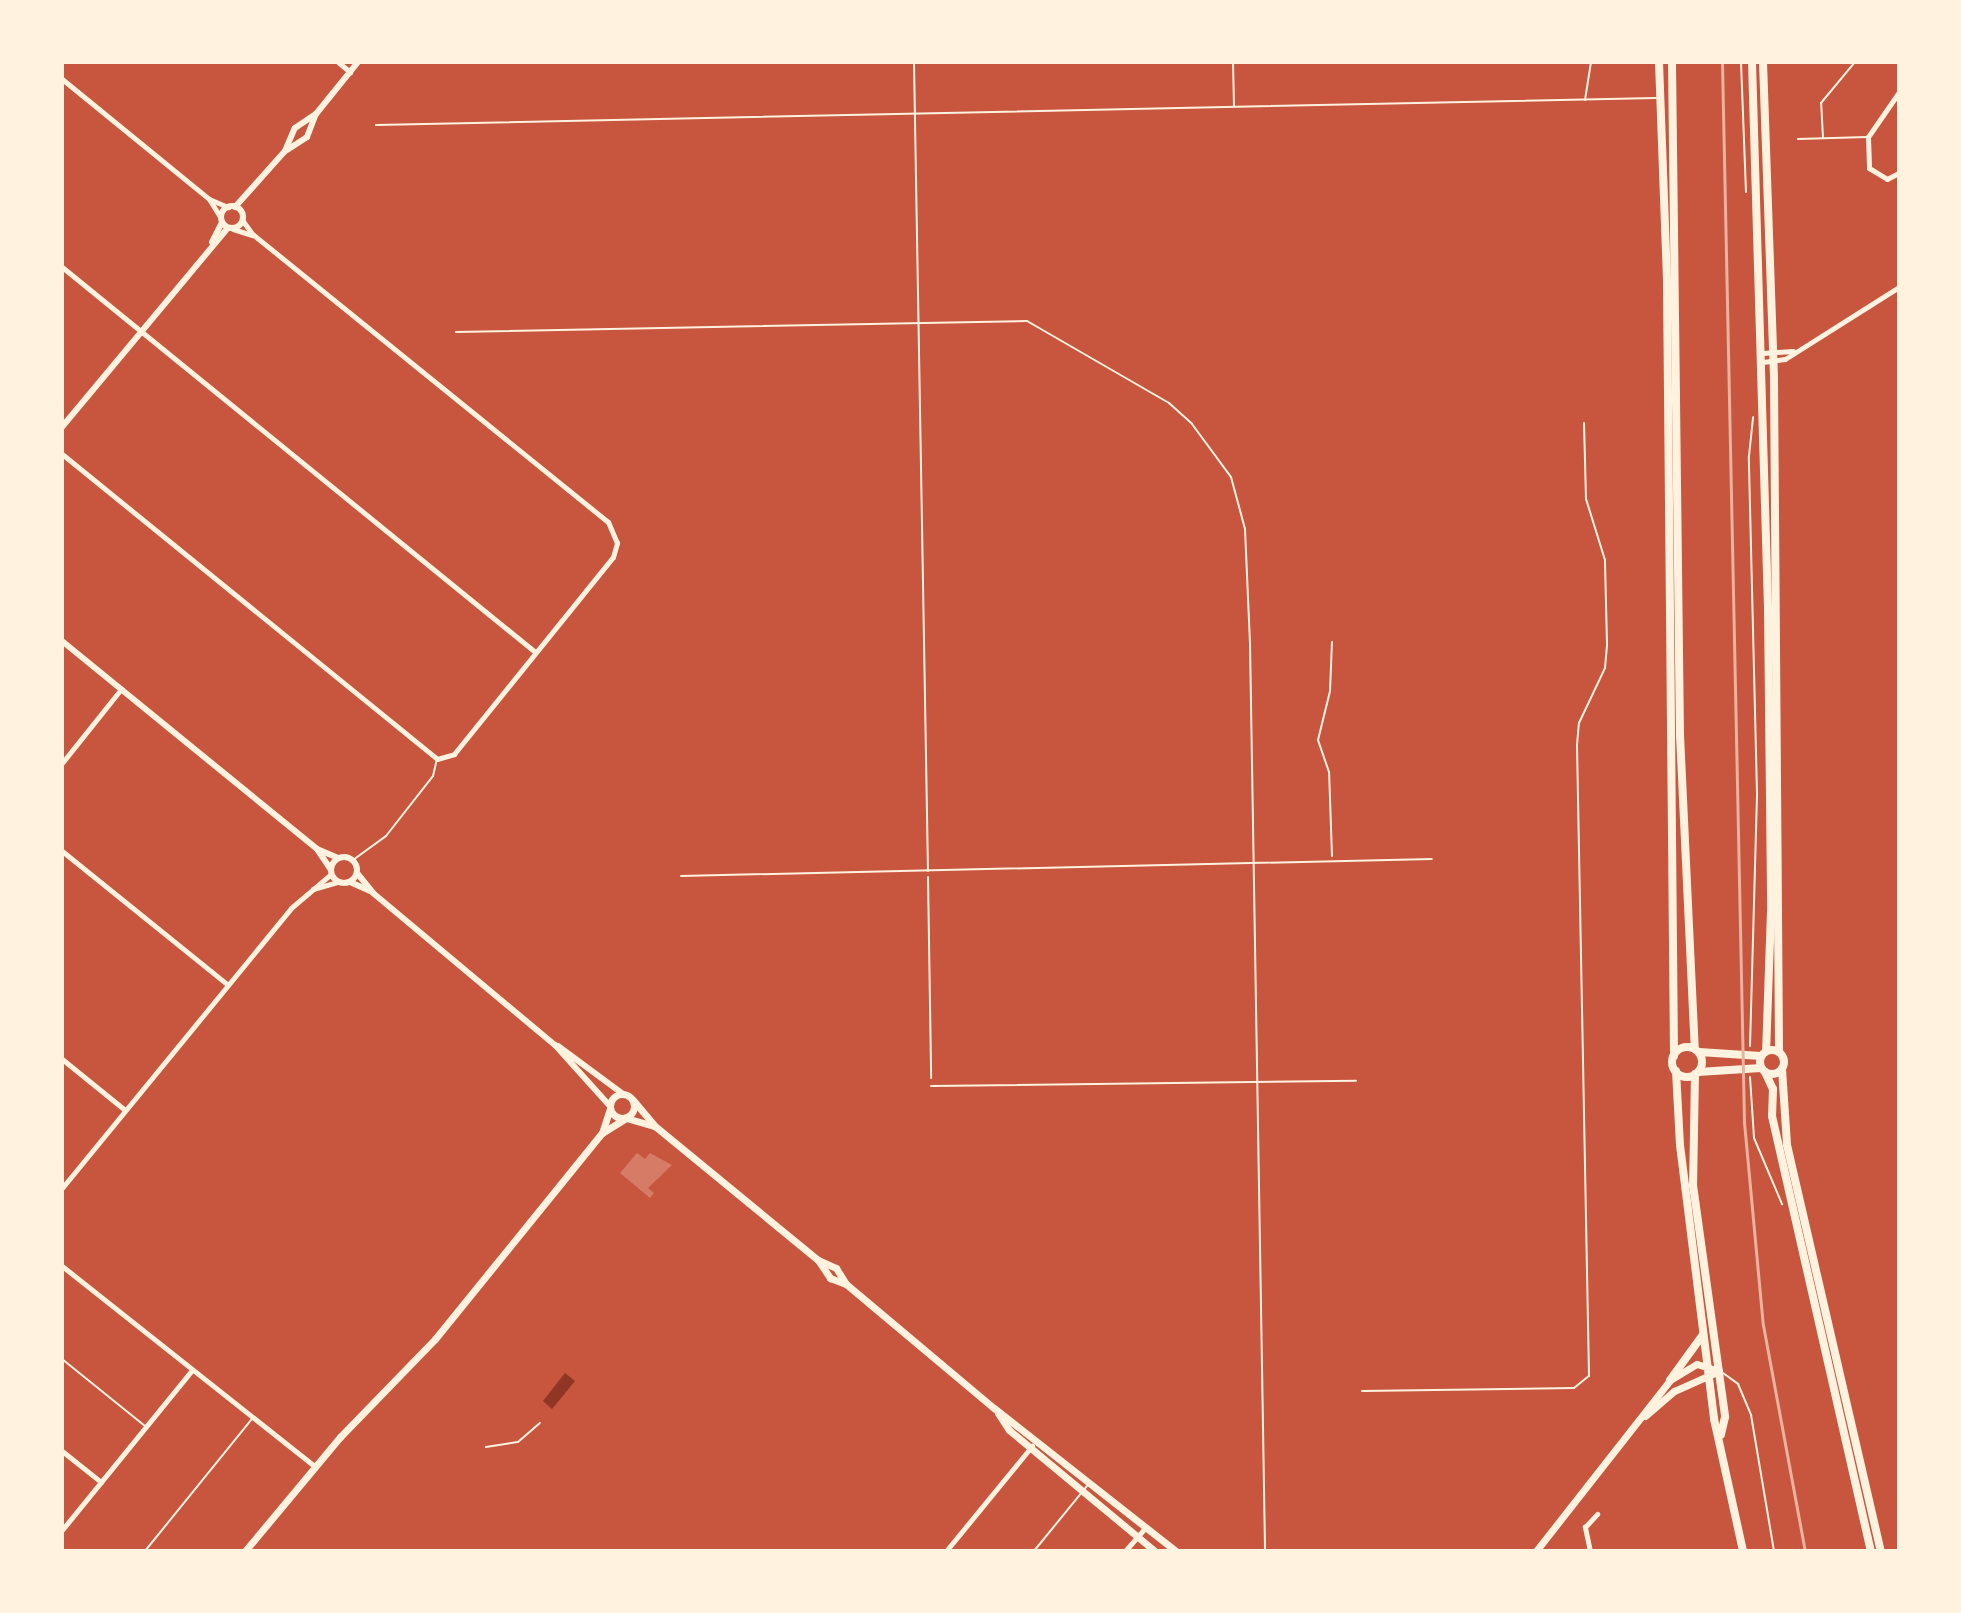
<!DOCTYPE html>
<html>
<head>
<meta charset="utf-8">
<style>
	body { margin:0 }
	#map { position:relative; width:1961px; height:1613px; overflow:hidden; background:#c8553d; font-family:Commissioner,sans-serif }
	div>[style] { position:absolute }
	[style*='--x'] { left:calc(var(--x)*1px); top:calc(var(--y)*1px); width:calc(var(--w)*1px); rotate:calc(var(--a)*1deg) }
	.water>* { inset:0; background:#8f3625 }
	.building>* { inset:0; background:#d67c66 }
	.path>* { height:2px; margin:-1px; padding:0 1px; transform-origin:1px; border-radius:1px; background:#fff3e0 }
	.service>* { height:2px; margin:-1px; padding:0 1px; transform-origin:1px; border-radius:1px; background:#fff3e0 }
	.minor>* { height:5px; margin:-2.5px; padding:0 2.5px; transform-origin:2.5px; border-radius:2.5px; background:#fff3e0 }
	.tertiary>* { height:6px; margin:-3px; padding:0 3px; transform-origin:3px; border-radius:3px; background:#fff3e0 }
	.tertiary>.ring { margin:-3px; padding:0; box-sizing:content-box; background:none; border:6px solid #fff3e0; border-radius:50% }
	.secondary>* { height:7px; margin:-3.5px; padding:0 3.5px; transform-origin:3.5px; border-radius:3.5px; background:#fff3e0 }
	.secondary>.ring { margin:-3.5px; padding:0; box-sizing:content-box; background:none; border:7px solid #fff3e0; border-radius:50% }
	.primary>* { height:8px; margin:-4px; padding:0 4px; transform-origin:4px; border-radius:4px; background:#fff3e0 }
	.primary>.ring { margin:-4px; padding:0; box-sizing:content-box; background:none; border:8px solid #fff3e0; border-radius:50% }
	.rail>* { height:3px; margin:-1.5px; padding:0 1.5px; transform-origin:1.5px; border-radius:1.5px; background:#e9b49f }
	span { translate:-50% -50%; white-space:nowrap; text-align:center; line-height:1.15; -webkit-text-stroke:7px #fff3e0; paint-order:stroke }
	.frame { position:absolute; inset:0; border:64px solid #fff3e0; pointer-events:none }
</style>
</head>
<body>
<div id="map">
	<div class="water">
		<i style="clip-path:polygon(565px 1373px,575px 1381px,552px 1409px,543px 1401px)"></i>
	</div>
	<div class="building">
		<i style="clip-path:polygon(637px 1153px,645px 1159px,650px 1153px,672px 1165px,648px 1188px,654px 1193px,650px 1198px,620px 1173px)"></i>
	</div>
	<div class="path">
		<i style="--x:1741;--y:62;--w:130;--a:87.8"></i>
		<i style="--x:1332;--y:856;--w:84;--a:-92"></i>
		<i style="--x:1329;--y:772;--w:34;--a:-109"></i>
		<i style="--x:1318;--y:740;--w:50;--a:-76.2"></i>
		<i style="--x:1330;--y:691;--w:49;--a:-87.7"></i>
		<i style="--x:928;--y:877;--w:201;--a:89.1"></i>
		<i style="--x:1750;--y:1046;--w:253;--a:-88.4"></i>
		<i style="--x:1757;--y:793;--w:337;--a:-91.4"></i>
		<i style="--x:1749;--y:456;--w:39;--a:-84"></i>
		<i style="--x:1750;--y:1077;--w:61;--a:86.2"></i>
		<i style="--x:1754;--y:1138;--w:72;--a:67"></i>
	</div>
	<div class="service">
		<i style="--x:914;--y:62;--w:809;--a:89.01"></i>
		<i style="--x:1233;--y:62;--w:44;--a:88.7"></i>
		<i style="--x:1585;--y:100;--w:38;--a:-81"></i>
		<i style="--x:376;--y:125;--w:1280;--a:-1.21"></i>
		<i style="--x:1823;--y:138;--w:35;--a:-93"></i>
		<i style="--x:1821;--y:103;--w:53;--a:-50.3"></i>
		<i style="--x:1798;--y:139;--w:69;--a:-1.7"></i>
		<i style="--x:456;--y:332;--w:571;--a:-1.1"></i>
		<i style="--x:1027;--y:321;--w:164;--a:30"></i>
		<i style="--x:1169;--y:403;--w:31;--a:42"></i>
		<i style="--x:1192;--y:424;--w:66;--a:53.7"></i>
		<i style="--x:1231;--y:477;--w:54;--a:74.9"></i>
		<i style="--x:1245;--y:529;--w:114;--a:87.5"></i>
		<i style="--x:1250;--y:643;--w:908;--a:89.05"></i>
		<i style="--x:353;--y:860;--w:41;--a:-36"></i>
		<i style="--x:386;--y:836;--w:76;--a:-51.9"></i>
		<i style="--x:433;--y:776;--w:17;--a:-77"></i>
		<i style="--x:681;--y:876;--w:751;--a:-1.3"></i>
		<i style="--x:931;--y:1086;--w:425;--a:-0.7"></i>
		<i style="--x:62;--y:1359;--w:107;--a:38.9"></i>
		<i style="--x:1723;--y:1373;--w:19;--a:36"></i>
		<i style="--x:1738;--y:1384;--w:34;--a:67"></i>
		<i style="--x:1751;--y:1415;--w:138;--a:80.4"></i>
		<i style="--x:1362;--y:1391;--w:212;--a:-0.8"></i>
		<i style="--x:1574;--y:1388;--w:19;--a:-39"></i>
		<i style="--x:1589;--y:1376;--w:631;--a:-91.09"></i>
		<i style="--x:1577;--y:745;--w:22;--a:-85"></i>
		<i style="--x:1579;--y:723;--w:61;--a:-64.7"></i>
		<i style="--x:1605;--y:668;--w:24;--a:-85"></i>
		<i style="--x:1607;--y:644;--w:84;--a:-91.4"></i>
		<i style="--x:1605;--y:560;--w:64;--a:-107.3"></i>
		<i style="--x:1586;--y:499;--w:76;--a:-91.5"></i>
		<i style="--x:486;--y:1447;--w:32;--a:-9"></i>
		<i style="--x:518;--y:1442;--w:29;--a:-41"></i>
		<i style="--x:145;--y:1551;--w:169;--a:-51"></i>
		<i style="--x:1034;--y:1551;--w:84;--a:-50.8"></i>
	</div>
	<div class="minor">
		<i style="--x:338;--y:62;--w:16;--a:40"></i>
		<i style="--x:62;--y:79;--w:190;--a:39.2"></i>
		<i style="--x:209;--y:199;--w:21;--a:23"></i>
		<i style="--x:1899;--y:92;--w:55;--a:124.6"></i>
		<i style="--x:1868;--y:137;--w:31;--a:88"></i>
		<i style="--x:1869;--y:168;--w:21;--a:31"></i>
		<i style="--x:1887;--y:179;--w:13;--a:-27"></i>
		<i style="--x:209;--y:199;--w:22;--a:58"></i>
		<i style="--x:233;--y:229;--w:20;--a:18"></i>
		<i style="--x:62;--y:267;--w:610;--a:39.14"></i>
		<i style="--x:1763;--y:353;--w:30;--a:-4"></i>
		<i style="--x:1763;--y:362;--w:22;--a:-8"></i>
		<i style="--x:1785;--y:359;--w:135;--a:-32.3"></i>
		<i style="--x:62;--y:454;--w:483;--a:39.1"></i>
		<i style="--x:437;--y:759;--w:18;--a:-16"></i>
		<i style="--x:454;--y:754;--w:253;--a:-51.1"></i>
		<i style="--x:613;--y:557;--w:15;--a:-74"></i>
		<i style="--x:617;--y:543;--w:23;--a:-113"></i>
		<i style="--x:608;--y:522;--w:457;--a:-141"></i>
		<i style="--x:253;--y:235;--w:17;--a:-126"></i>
		<i style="--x:62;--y:763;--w:95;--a:-51.4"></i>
		<i style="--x:62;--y:851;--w:212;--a:38.9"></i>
		<i style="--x:313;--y:889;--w:26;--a:-16"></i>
		<i style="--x:62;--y:1059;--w:81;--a:39"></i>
		<i style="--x:62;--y:1188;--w:362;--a:-50.7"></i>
		<i style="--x:291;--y:908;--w:52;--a:-40.4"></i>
		<i style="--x:62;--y:1266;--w:322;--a:38.4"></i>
		<i style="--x:62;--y:1451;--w:50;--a:38.5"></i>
		<i style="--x:62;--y:1530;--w:205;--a:-50.9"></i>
		<i style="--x:946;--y:1551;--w:136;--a:-50.7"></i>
		<i style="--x:1125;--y:1551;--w:32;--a:-49"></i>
		<i style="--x:1590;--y:1551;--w:25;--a:-102"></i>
		<i style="--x:1585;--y:1527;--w:18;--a:-47"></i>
	</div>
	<div class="tertiary">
		<i style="--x:287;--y:150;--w:24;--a:-33"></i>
		<i style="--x:307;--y:137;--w:25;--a:-69"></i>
		<i class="ring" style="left:221px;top:206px;width:16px;height:16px"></i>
		<i style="--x:235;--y:207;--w:75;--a:-48.2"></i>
		<i style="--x:285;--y:151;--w:25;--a:-67"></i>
		<i style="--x:295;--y:128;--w:25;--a:-34"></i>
		<i style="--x:316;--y:114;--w:67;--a:-51.1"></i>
		<i style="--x:212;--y:242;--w:22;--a:-63"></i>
		<i style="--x:62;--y:427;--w:259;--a:-50.2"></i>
		<i style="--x:62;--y:641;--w:329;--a:39.2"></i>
		<i style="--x:317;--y:849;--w:23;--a:23"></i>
		<i style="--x:317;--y:849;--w:25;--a:56"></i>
		<i class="ring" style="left:331px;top:857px;width:20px;height:20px"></i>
		<i style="--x:357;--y:873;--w:26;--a:51"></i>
		<i style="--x:373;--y:893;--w:237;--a:39.9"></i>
		<i style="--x:555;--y:1045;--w:82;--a:48"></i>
		<i style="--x:350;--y:882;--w:22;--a:24"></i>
		<i style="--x:558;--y:1046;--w:81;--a:36.4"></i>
	</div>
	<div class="secondary">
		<i class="ring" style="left:610px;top:1094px;width:17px;height:17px"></i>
		<i style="--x:633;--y:1100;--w:35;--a:50"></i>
		<i style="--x:656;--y:1127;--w:210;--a:39.4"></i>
		<i style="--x:818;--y:1260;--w:20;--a:24"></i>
		<i style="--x:836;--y:1268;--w:19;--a:58"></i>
		<i style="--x:846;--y:1284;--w:193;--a:40"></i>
		<i style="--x:994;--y:1408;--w:231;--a:38.2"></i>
		<i style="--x:626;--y:1118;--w:29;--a:16"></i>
		<i style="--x:602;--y:1133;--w:26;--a:-72"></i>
		<i style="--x:818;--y:1260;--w:22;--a:56"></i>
		<i style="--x:830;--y:1278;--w:17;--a:21"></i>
		<i style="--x:998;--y:1413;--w:20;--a:57"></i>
		<i style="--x:1009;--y:1430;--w:190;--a:39.7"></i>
		<i style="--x:245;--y:1551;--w:148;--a:-50.2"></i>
		<i style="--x:340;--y:1437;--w:136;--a:-45.9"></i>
		<i style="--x:435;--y:1339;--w:265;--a:-51"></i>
		<i style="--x:602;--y:1133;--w:26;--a:-32"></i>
		<i style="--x:1536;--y:1551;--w:217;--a:-51.9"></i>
		<i style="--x:1670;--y:1380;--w:31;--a:-31"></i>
		<i style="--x:1697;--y:1364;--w:23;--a:18"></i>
		<i style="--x:1719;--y:1371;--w:49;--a:156"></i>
		<i style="--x:1674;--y:1391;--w:38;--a:139"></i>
	</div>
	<div class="primary">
		<i style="--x:1659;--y:62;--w:222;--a:87.9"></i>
		<i style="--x:1667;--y:284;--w:772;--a:89.48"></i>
		<i style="--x:1672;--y:62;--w:673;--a:89.32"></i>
		<i style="--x:1680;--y:735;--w:314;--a:87.3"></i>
		<i style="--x:1752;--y:62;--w:546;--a:88.32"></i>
		<i style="--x:1768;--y:608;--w:303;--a:89.4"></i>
		<i style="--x:1771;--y:911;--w:140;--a:92"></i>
		<i style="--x:1763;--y:62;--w:318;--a:88"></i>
		<i style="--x:1774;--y:380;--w:671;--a:89.57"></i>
		<i class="ring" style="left:1672px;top:1047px;width:22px;height:22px"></i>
		<i class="ring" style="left:1760px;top:1050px;width:16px;height:16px"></i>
		<i style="--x:1699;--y:1052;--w:62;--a:3.7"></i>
		<i style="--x:1782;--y:1069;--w:76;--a:86.2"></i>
		<i style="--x:1787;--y:1145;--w:417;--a:77"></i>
		<i style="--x:1676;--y:1071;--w:74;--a:86.9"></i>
		<i style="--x:1680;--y:1145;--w:276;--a:82.9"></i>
		<i style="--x:1714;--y:1419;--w:135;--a:77.6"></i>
		<i style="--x:1698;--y:1072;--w:63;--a:-3.6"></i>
		<i style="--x:1765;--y:1072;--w:19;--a:65"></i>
		<i style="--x:1773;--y:1089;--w:27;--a:92"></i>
		<i style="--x:1772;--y:1116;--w:446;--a:77.2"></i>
		<i style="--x:1695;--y:1074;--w:111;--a:91"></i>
		<i style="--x:1693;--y:1185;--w:234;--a:82.1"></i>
		<i style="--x:1725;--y:1417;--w:18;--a:103"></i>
		<i style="--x:1670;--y:1380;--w:54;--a:-54"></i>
	</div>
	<div class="rail">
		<i style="--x:1722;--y:62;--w:1060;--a:88.81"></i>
		<i style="--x:1744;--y:1122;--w:204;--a:84.7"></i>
		<i style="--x:1763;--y:1325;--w:230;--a:79.5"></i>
	</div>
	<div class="frame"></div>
</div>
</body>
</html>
